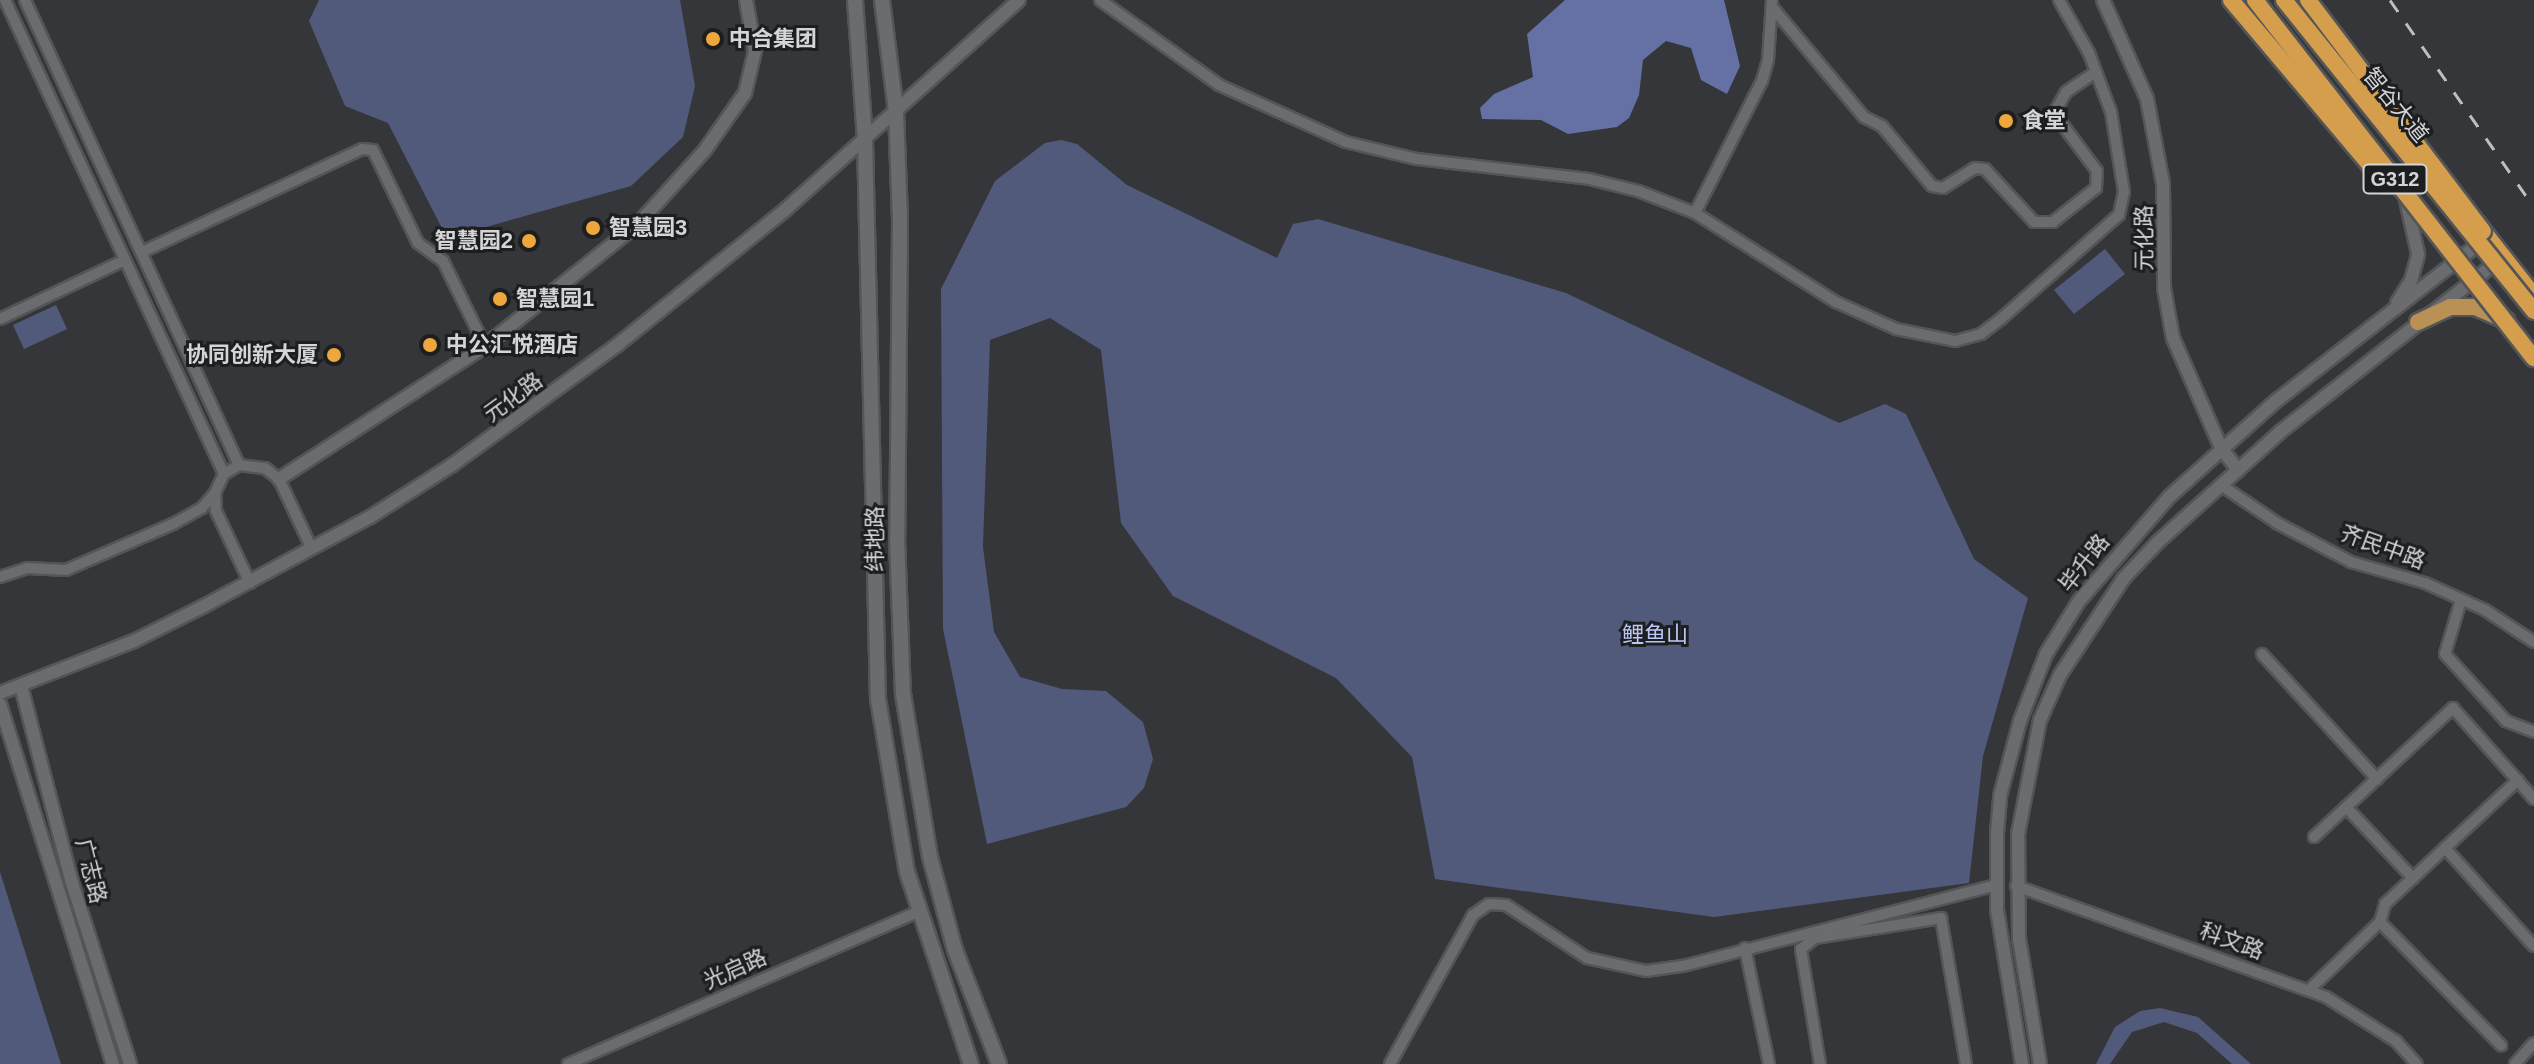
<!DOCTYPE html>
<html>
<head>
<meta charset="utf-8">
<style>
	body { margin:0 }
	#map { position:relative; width:2534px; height:1064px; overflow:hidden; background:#353639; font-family:Helvetica,"Noto Sans SC",sans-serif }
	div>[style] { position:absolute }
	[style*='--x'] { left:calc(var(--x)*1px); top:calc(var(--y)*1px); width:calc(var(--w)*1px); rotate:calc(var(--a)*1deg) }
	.green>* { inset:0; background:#525a7b }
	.water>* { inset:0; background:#6570a4 }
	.roads { filter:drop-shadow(2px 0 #545557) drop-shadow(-2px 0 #545557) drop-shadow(0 2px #545557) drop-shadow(0 -2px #545557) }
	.minor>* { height:10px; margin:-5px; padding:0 5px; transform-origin:5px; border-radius:5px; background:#6b6c6f }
	.tertiary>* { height:12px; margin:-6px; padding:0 6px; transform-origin:6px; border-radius:6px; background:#6b6c6f }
	.secondary>* { height:14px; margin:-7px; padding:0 7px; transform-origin:7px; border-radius:7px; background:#6b6c6f }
	.primary>* { height:16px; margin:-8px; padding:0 8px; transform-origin:8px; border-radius:8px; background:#ba9155 }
	.trunk>* { height:16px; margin:-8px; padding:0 8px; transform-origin:8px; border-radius:8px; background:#d49e4c }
	.rail>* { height:3px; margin-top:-1.5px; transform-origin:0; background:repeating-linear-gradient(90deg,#bebfc1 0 14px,transparent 0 28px) }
	.bridges { filter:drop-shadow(2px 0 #545557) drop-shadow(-2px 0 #545557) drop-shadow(0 2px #545557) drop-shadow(0 -2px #545557) }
	.trunk-bridge>* { height:16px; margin:-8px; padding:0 8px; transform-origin:8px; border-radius:8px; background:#d49e4c }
	.dots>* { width:22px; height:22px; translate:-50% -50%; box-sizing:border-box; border:4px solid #1d1e1f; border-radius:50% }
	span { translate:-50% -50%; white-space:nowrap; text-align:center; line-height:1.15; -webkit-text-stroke:6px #1d1e1f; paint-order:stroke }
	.shield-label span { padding:2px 6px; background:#1d1e1f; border:2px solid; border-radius:6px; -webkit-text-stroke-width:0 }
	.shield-label { font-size:20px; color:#d4d5d7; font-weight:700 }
	.poi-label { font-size:22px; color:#d4d5d7; font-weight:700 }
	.left { translate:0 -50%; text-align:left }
	.right { translate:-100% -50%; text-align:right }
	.street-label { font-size:22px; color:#d4d5d7 }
	.park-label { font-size:22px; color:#bbc6f5 }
</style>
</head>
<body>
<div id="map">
	<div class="green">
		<i style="clip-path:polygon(319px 0,680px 0,695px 86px,683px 137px,631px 186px,447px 238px,388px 123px,345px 106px,309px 21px)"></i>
		<i style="clip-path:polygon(1061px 140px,1077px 144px,1127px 185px,1277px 258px,1293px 224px,1318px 219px,1566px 293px,1839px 423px,1885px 404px,1906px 414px,1974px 559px,2028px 598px,1983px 756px,1969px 883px,1714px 917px,1435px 879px,1412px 757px,1336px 678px,1173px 596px,1121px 523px,1101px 350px,1050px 318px,990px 340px,983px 547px,994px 632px,1020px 677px,1062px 689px,1106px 691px,1143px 722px,1153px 759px,1144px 788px,1126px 807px,987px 844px,943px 629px,941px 289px,995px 181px,1045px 143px)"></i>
		<i style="clip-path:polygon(2105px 249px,2125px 274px,2074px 314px,2054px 290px)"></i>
		<i style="clip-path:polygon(56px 305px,67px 329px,24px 349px,13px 325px)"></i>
		<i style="clip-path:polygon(0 872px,33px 977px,61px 1064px,0 1064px)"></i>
		<i style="clip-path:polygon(2160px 1008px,2198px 1017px,2251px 1064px,2232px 1064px,2197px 1033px,2164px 1022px,2132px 1032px,2110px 1064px,2096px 1064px,2115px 1027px,2140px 1011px)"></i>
	</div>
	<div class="water">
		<i style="clip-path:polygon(1565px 0,1724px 0,1740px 66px,1727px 94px,1701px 80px,1691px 48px,1666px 41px,1643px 60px,1639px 95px,1629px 118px,1617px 127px,1568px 134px,1541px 120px,1482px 119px,1480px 108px,1494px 94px,1533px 77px,1527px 34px)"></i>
	</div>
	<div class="roads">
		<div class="minor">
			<i style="--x:5;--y:0;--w:522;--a:65.2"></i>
			<i style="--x:25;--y:0;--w:512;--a:65.29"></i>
			<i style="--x:1100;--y:0;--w:146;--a:35.5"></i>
			<i style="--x:1219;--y:85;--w:139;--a:24.2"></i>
			<i style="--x:1346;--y:142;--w:73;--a:13.5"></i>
			<i style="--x:1417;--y:159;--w:173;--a:6.6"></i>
			<i style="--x:1589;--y:179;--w:50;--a:13.8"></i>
			<i style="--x:1638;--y:191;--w:61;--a:21.1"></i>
			<i style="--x:1695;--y:213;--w:167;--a:32.3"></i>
			<i style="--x:1836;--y:302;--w:66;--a:24.2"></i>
			<i style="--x:1896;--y:329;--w:60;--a:11.5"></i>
			<i style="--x:1955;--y:341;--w:27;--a:-15"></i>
			<i style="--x:1981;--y:334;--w:26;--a:-37"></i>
			<i style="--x:2002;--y:318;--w:156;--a:-41.4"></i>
			<i style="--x:2119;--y:215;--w:24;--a:-78"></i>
			<i style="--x:2124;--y:192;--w:81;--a:-99.2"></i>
			<i style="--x:2111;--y:112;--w:63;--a:-110.4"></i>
			<i style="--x:2089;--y:53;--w:61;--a:-119.5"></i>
			<i style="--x:1772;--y:7;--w:143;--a:50.1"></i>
			<i style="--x:1864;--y:117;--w:20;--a:27"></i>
			<i style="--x:1882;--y:126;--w:78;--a:50.2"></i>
			<i style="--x:1932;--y:186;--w:11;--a:10"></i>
			<i style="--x:1943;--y:188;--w:38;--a:-32"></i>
			<i style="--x:1975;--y:168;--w:10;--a:6"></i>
			<i style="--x:1985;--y:169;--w:72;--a:47.2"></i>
			<i style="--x:2034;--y:222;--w:19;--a:0"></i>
			<i style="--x:2053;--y:222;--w:55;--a:-38.3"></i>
			<i style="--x:2096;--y:188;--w:17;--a:-87"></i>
			<i style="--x:2097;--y:171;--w:72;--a:-126.6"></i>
			<i style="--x:2054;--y:113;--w:24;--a:-60"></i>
			<i style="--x:2066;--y:92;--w:36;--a:-34"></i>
			<i style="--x:1695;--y:213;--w:148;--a:-63.1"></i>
			<i style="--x:1762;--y:81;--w:22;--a:-74"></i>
			<i style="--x:1768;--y:60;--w:60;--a:-86.2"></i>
			<i style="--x:142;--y:252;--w:243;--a:-25.1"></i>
			<i style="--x:362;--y:149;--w:11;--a:5"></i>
			<i style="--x:373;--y:150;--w:103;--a:64.2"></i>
			<i style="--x:418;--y:243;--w:31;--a:36"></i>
			<i style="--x:443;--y:261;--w:95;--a:63.7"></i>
			<i style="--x:0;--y:319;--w:138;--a:-25.3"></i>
			<i style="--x:2221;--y:485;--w:68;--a:34.2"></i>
			<i style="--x:2277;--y:523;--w:84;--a:27.8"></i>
			<i style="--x:2351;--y:562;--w:77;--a:15.8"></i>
			<i style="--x:2425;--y:583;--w:66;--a:24.2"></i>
			<i style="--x:2485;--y:610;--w:59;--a:33.1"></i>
			<i style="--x:0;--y:577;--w:29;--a:-18"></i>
			<i style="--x:28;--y:568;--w:38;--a:3"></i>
			<i style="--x:66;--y:570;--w:116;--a:-23.3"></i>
			<i style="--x:173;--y:524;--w:33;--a:-29"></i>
			<i style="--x:202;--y:508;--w:20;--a:-49"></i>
			<i style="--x:250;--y:583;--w:80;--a:-115.3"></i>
			<i style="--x:216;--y:511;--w:18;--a:-93"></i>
			<i style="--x:215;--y:493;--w:21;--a:-65"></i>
			<i style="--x:224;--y:474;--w:17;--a:-31"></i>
			<i style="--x:239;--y:465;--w:26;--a:7"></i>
			<i style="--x:265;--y:468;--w:18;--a:38"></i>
			<i style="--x:279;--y:479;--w:77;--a:64.8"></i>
			<i style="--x:2461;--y:600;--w:56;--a:106.5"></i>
			<i style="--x:2445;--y:654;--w:91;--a:47.7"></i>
			<i style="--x:2506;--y:721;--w:30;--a:21"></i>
			<i style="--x:2262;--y:654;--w:170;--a:47.4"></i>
			<i style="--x:2346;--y:807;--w:98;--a:46.7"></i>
			<i style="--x:2314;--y:837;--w:190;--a:-42.9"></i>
			<i style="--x:2453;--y:708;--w:122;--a:48.3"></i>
			<i style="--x:2445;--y:848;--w:100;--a:-43"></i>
			<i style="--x:2016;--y:886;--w:329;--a:19.7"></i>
			<i style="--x:2326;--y:997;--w:83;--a:32.2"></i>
			<i style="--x:2396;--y:1041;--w:31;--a:48"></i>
			<i style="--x:2380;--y:922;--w:173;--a:45.5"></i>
			<i style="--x:1745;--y:948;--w:118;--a:78.3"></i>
			<i style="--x:2309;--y:990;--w:98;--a:-43.8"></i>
			<i style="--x:2380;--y:922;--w:19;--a:-74"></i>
			<i style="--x:2385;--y:904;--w:82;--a:-43"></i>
			<i style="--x:2445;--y:848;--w:132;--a:47.8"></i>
			<i style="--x:568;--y:1064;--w:382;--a:-23.5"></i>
			<i style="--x:1390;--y:1064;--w:171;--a:-60.9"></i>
			<i style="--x:1473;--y:915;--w:19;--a:-35"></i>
			<i style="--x:1489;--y:904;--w:17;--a:3"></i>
			<i style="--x:1506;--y:905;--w:97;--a:33.2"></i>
			<i style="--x:1587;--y:958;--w:60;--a:12.4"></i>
			<i style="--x:1646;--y:971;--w:37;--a:-8"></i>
			<i style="--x:1683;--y:966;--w:324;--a:-14.5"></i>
			<i style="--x:1820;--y:1064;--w:117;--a:-99.4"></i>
			<i style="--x:1801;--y:949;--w:18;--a:-38"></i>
			<i style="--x:1815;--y:938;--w:128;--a:-9"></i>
			<i style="--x:1941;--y:918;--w:148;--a:80.3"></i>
			<i style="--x:2515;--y:1064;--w:28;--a:-48"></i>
		</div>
		<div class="tertiary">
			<i style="--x:2103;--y:0;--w:108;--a:66"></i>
			<i style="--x:2147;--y:99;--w:86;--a:79.3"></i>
			<i style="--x:2163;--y:184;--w:104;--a:89.4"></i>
			<i style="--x:2164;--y:288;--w:51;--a:79.8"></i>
			<i style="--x:2173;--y:338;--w:120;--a:66.4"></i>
			<i style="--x:2221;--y:448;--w:28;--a:52"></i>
			<i style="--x:2397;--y:303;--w:26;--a:-58"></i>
			<i style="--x:2411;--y:281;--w:28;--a:-75"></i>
			<i style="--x:2418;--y:254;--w:55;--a:-102.5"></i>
			<i style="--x:279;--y:479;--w:245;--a:-32.8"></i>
			<i style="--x:485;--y:346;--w:196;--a:-38.6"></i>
			<i style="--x:638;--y:224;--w:100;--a:-47.8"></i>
			<i style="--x:705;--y:150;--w:70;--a:-54.9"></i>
			<i style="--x:745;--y:93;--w:43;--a:-76.6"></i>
			<i style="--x:755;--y:51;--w:52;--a:-100"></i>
			<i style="--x:21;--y:686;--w:203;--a:75.5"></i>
			<i style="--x:72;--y:883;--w:190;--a:72.2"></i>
			<i style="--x:0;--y:693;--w:144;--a:-21.2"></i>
			<i style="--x:134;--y:641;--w:78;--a:-26.6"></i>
			<i style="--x:204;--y:606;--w:188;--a:-28.2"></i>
			<i style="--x:370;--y:517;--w:97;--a:-32.4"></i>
			<i style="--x:452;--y:465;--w:203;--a:-36"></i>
			<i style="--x:616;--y:346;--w:217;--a:-38.8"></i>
			<i style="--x:785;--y:210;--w:314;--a:-41.9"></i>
			<i style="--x:0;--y:704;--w:377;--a:72.6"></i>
			<i style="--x:2022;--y:1064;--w:156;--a:-99.2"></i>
			<i style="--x:1997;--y:910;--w:77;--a:-90"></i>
			<i style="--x:1997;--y:833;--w:37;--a:-85"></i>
			<i style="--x:2000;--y:796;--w:78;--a:-75.1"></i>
			<i style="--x:2020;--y:721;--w:72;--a:-68.8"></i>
			<i style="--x:2046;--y:654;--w:62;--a:-58.1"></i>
			<i style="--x:2079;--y:601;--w:138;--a:-49.1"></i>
			<i style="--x:2169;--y:497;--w:144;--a:-41.9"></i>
			<i style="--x:2276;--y:401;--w:264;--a:-37.8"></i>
			<i style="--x:2040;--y:1064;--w:127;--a:-99.5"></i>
			<i style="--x:2019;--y:939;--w:105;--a:-90.5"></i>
			<i style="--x:2018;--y:834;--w:116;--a:-79.1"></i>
			<i style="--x:2040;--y:720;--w:49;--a:-66"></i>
			<i style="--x:2060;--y:675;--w:116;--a:-56.6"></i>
			<i style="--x:2124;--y:578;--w:50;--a:-46.6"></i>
			<i style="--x:2158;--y:542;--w:164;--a:-42"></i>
			<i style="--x:2280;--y:432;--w:281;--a:-38.1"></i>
		</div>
		<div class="secondary">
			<i style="--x:855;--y:0;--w:141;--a:85.9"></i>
			<i style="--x:865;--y:141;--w:558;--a:88.67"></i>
			<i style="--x:878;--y:699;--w:175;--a:80.5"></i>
			<i style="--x:907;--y:872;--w:202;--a:71.6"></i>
			<i style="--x:882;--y:0;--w:112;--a:82.8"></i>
			<i style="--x:896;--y:111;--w:111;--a:87.9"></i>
			<i style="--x:900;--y:222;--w:317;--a:90.5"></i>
			<i style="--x:897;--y:539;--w:155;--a:87.8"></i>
			<i style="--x:903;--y:694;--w:165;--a:80.6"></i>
			<i style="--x:930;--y:857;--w:96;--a:75"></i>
			<i style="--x:955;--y:950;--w:122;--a:68.9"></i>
		</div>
		<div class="primary">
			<i style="--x:2418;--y:322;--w:35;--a:-25"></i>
			<i style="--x:2450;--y:307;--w:25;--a:0"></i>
			<i style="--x:2475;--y:307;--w:34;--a:23"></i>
		</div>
		<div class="trunk">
			<i style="--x:2476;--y:222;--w:94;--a:51.9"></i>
		</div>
	</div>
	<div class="rail">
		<i style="--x:2390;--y:0;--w:252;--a:55.2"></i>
	</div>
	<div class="bridges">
		<div class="trunk-bridge">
			<i style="--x:2231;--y:0;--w:242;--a:49.9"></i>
			<i style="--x:2255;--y:0;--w:454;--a:52.1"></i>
			<i style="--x:2284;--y:0;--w:399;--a:51.2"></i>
			<i style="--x:2308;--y:0;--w:290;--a:52.9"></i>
		</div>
	</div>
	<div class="dots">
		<i style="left:713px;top:39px;background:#eea73d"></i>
		<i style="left:2006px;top:121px;background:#eea73d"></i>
		<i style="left:593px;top:228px;background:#eea73d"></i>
		<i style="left:529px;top:241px;background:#eea73d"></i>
		<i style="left:500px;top:299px;background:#eea73d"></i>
		<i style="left:430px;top:345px;background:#eea73d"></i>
		<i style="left:334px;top:355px;background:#eea73d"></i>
	</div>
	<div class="shield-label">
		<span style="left:2395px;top:179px">G312</span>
	</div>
	<div class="poi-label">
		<span class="left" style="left:729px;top:39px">中合集团</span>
		<span class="left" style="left:2022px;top:121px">食堂</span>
		<span class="left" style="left:609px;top:228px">智慧园3</span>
		<span class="right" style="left:513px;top:241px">智慧园2</span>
		<span class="left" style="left:516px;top:299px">智慧园1</span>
		<span class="left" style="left:446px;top:345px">中公汇悦酒店</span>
		<span class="right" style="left:318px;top:355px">协同创新大厦</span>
	</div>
	<div class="street-label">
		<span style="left:2396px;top:105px;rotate:51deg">智谷大道</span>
		<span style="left:2144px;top:238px;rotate:-90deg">元化路</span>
		<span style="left:513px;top:397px;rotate:-36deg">元化路</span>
		<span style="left:875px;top:539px;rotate:-90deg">纬地路</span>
		<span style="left:2383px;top:547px;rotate:20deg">齐民中路</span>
		<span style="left:2084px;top:563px;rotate:-52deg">毕升路</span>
		<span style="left:91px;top:871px;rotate:76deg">广志路</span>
		<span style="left:2232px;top:941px;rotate:20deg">科文路</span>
		<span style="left:735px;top:969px;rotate:-24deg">光启路</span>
	</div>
	<div class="park-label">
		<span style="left:1655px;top:635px">鲤鱼山</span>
	</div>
</div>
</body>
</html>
